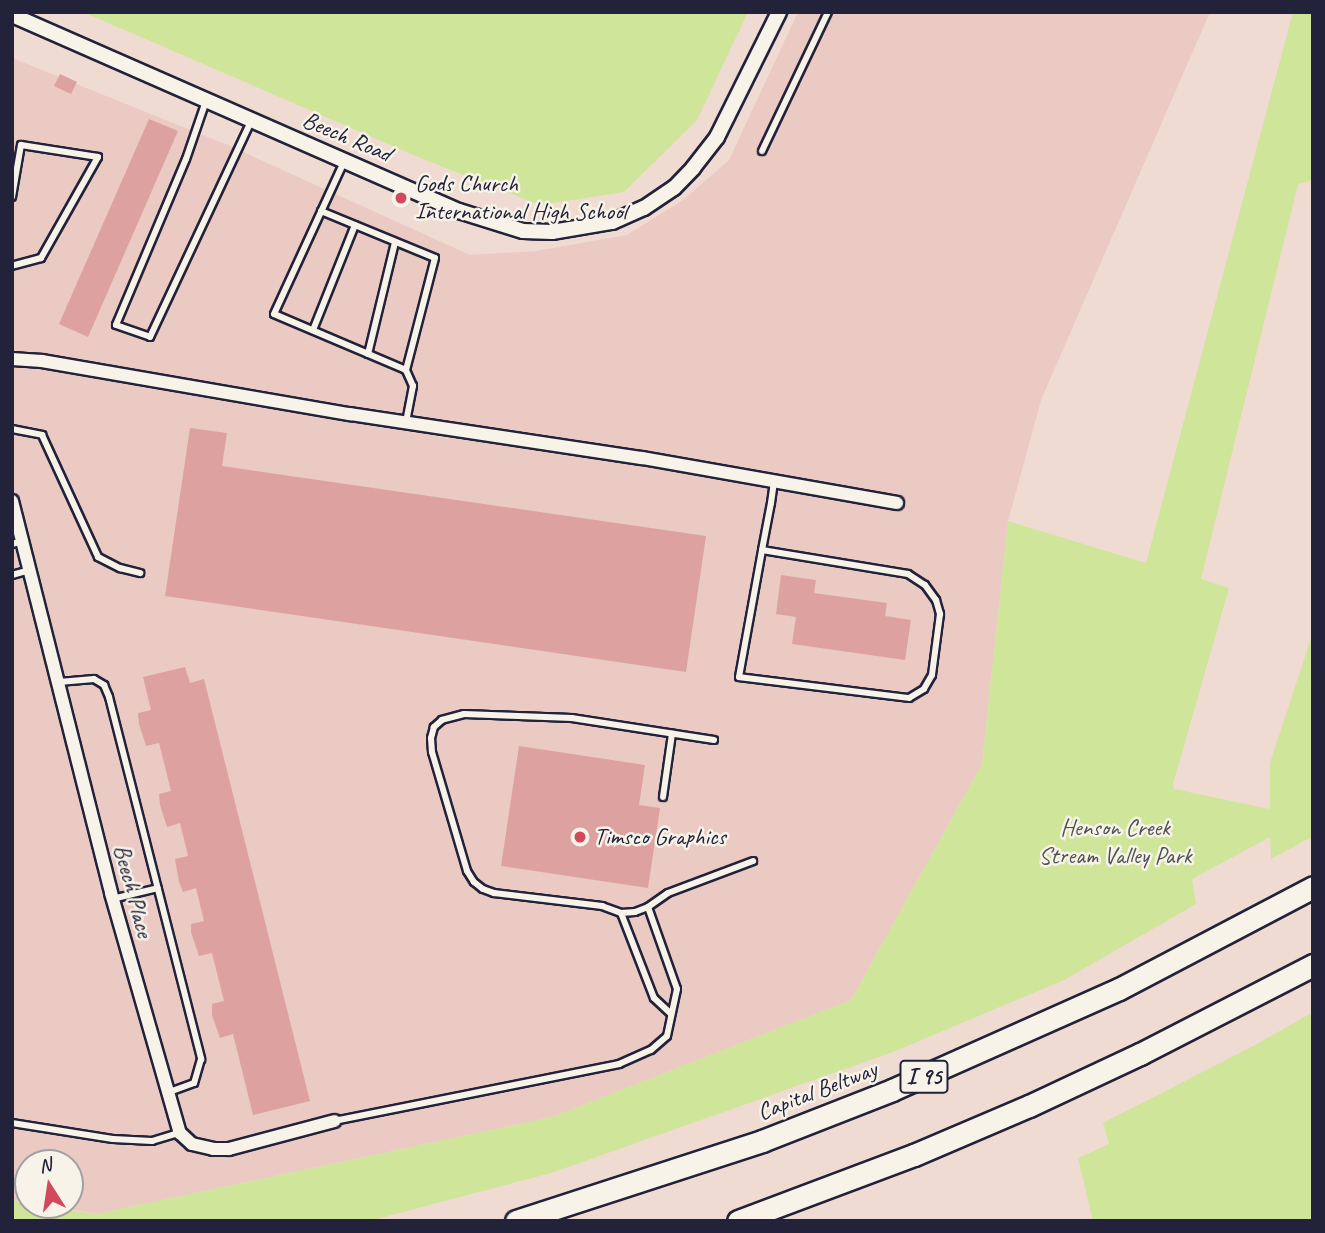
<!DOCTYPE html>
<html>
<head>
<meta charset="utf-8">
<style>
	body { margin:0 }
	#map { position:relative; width:1325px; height:1233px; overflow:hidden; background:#efdbd2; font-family:Caveat,sans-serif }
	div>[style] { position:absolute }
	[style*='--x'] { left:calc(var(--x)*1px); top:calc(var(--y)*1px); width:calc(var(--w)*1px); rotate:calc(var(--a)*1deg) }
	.built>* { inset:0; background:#eacac3 }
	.green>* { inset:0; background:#cfe59a }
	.building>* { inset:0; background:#dda2a0 }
	.roads { filter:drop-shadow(2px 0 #22223b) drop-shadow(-2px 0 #22223b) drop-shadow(0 2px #22223b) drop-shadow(0 -2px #22223b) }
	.service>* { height:6px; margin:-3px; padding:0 3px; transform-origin:3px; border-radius:3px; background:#f7f3e8 }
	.minor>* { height:12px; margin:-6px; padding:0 6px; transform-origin:6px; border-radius:6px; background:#f7f3e8 }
	.tertiary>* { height:14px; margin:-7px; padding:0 7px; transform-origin:7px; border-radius:7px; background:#f7f3e8 }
	.motorway>* { height:21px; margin:-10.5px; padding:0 10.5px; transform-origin:10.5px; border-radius:10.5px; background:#f7f3e8 }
	.dots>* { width:19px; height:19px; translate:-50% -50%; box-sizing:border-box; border:4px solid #f7f3e8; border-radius:50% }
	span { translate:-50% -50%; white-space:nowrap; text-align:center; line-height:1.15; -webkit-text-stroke:5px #f7f3e8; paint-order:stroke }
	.shield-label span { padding:2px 5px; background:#f7f3e8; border:2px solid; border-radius:5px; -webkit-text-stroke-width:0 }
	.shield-label { font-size:23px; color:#22223b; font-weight:700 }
	.street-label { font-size:24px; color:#22223b }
	.poi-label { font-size:24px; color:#22223b }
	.left { translate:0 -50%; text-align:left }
	.park-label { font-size:24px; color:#4d5353 }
	.frame { position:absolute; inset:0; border:14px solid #22223b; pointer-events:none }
	.north { position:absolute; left:14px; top:1149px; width:70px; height:70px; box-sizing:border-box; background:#f7f3e8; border:2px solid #a29fa3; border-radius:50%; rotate:348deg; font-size:19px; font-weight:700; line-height:28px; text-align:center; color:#22223b }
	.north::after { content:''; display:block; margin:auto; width:24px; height:32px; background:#d1495b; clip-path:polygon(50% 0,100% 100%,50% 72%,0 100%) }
</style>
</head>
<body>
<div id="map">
	<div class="built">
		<i style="clip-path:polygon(798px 12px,1210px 12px,1041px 400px,1008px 521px,982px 764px,851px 1000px,552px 1117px,97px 1214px,43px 1205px,70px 1205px,70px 1163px,28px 1163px,28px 1202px,12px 1200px,12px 58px,230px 146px,470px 255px,536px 251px,627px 235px,683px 200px,729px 160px)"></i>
	</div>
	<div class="green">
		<i style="clip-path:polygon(83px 12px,748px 12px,697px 120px,624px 192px,540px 205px,423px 159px)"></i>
		<i style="clip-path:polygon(1293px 12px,1313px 12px,1313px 180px,1298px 184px,1201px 579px,1229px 588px,1173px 784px,1174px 789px,1270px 809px,1270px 763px,1313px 632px,1313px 836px,1271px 859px,1270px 837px,1192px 879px,1196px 904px,1064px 980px,893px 1052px,551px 1173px,369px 1221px,12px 1221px,12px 1200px,28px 1205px,97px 1214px,552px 1117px,851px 1000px,982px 764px,1008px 521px,1146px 563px)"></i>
		<i style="clip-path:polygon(1313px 1012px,1313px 1221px,1093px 1221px,1078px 1158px,1109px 1144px,1103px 1123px,1257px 1044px)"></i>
	</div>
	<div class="building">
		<i style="clip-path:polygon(60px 74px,77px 82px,71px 94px,54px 86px)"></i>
		<i style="clip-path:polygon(149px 119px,178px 131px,88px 337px,59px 324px)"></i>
		<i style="clip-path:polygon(190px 428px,227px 433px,222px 466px,706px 536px,686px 672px,165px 596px)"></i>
		<i style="clip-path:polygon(781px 575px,816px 580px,814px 593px,887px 603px,885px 616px,911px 620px,905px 660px,792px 644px,796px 617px,776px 614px)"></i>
		<i style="clip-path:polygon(185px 667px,190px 683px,204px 679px,310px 1101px,253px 1115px,233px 1034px,220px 1038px,212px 1015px,212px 1004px,224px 1001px,212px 953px,199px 956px,191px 932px,191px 924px,204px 921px,196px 888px,183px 892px,179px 882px,175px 859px,188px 856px,180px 823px,167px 827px,160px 805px,159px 794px,171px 791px,159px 743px,146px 746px,139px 724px,138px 713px,151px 710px,143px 677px)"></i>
		<i style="clip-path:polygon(519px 746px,645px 765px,639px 805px,660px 808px,648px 888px,501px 866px)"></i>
	</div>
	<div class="roads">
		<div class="service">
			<i style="--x:206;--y:101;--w:61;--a:109"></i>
			<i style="--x:186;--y:159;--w:180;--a:112.9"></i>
			<i style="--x:116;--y:325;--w:36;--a:19"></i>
			<i style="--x:150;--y:337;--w:238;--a:-64.9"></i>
			<i style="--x:762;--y:151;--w:154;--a:-64.6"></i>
			<i style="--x:12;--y:197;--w:53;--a:-80.2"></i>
			<i style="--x:21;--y:145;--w:78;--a:8.9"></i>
			<i style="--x:98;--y:157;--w:116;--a:119.4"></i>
			<i style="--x:41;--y:258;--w:30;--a:165"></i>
			<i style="--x:321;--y:211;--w:123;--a:22.4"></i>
			<i style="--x:435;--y:258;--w:116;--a:104.5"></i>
			<i style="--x:406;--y:370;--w:143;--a:-157"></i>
			<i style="--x:274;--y:314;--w:167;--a:-65.3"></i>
			<i style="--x:313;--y:330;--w:113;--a:-68.2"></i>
			<i style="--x:368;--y:354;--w:115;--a:-76.4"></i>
			<i style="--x:406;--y:422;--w:37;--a:-79"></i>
			<i style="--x:413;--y:386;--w:17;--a:-114"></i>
			<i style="--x:12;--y:429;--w:31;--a:11"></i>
			<i style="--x:42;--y:435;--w:134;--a:65.3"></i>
			<i style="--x:98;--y:557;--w:25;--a:27"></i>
			<i style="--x:120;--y:568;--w:21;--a:14"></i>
			<i style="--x:12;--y:544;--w:11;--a:-15"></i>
			<i style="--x:762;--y:550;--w:148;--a:9.3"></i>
			<i style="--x:908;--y:574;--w:20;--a:33"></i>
			<i style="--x:925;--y:585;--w:19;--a:54"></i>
			<i style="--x:936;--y:600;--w:15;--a:74"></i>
			<i style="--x:940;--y:614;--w:62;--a:97.5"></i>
			<i style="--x:932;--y:675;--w:16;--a:120"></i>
			<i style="--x:924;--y:689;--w:17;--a:149"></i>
			<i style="--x:909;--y:698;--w:171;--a:-173"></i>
			<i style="--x:739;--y:677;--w:129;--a:-79.7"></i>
			<i style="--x:762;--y:550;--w:48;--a:-79.2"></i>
			<i style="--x:771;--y:503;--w:21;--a:-82"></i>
			<i style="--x:12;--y:575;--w:19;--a:-16"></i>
			<i style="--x:59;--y:682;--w:35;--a:-5"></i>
			<i style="--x:94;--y:679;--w:12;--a:31"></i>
			<i style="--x:104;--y:685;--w:13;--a:67"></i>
			<i style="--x:109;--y:697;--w:374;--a:75.7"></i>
			<i style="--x:201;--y:1059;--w:25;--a:106"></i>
			<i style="--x:194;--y:1083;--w:27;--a:160"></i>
			<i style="--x:714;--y:740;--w:144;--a:-171.2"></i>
			<i style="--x:572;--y:718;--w:108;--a:-177.9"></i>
			<i style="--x:464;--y:714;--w:23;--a:165"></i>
			<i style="--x:442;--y:720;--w:11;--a:139"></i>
			<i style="--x:434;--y:727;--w:11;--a:105"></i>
			<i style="--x:431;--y:738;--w:14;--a:86"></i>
			<i style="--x:432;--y:752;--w:124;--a:73.6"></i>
			<i style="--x:467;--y:871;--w:13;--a:58"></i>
			<i style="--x:474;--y:882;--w:11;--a:38"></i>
			<i style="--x:483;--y:889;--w:12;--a:20"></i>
			<i style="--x:494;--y:893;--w:109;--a:6.9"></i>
			<i style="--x:602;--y:906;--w:20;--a:20"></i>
			<i style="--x:621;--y:913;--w:14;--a:-4"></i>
			<i style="--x:635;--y:912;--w:14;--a:-21"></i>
			<i style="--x:648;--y:907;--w:24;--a:-35"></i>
			<i style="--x:668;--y:893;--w:91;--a:-20.6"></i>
			<i style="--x:663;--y:797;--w:64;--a:-81.9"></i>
			<i style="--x:112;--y:899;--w:47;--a:-13.4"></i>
			<i style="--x:621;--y:913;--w:91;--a:68.8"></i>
			<i style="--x:654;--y:998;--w:22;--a:43"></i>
			<i style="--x:334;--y:1121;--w:291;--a:-11.3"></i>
			<i style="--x:619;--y:1064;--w:35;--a:-24"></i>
			<i style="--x:651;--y:1050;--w:21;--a:-41"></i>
			<i style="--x:667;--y:1036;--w:48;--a:-78"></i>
			<i style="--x:677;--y:989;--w:87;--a:-109.5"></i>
			<i style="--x:12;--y:1123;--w:102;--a:9"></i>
			<i style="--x:113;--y:1139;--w:39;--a:3"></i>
			<i style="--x:152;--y:1141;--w:28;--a:-17"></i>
		</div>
		<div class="minor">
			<i style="--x:12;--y:359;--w:30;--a:4"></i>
			<i style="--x:42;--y:361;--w:313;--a:9.8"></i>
			<i style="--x:350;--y:414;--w:295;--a:8.6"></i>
			<i style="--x:642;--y:458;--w:259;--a:10"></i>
			<i style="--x:12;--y:501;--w:404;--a:75.8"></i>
			<i style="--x:111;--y:893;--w:250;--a:74"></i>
			<i style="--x:180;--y:1133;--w:16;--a:43"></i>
			<i style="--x:192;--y:1144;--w:22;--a:13"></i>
			<i style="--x:213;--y:1149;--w:16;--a:0"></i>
			<i style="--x:229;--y:1149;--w:109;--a:-14.9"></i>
		</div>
		<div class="tertiary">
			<i style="--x:12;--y:15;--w:488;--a:23.7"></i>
			<i style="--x:459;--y:211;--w:67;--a:17.4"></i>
			<i style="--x:523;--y:231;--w:29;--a:2"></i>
			<i style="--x:552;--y:232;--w:61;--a:-9.5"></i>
			<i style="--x:612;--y:222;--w:35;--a:-24"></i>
			<i style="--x:644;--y:208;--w:36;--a:-34"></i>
			<i style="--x:674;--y:188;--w:28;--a:-46"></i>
			<i style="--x:693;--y:168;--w:39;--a:-52"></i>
			<i style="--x:717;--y:137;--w:140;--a:-63.6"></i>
		</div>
		<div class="motorway">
			<i style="--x:516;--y:1221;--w:259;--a:-18"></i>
			<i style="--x:762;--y:1141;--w:140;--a:-21.4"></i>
			<i style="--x:892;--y:1090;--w:248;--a:-24"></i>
			<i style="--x:1119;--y:989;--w:219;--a:-27.7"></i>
			<i style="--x:738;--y:1221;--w:188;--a:-20.6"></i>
			<i style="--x:914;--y:1155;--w:125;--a:-23.1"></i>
			<i style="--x:1029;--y:1106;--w:123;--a:-25.1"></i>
			<i style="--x:1140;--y:1054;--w:195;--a:-27.2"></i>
		</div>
	</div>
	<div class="dots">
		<i style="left:401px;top:198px;background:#d1495b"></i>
		<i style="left:580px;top:837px;background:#d1495b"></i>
	</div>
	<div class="shield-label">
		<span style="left:924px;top:1077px">I 95</span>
	</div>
	<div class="street-label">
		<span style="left:347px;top:137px;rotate:23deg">Beech Road</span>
		<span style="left:133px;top:891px;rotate:75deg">Beech Place</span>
		<span style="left:817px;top:1091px;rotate:-21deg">Capital Beltway</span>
	</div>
	<div class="poi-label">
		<span class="left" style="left:415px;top:198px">Gods Church<br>International High School</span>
		<span class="left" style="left:594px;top:837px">Timsco Graphics</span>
	</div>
	<div class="park-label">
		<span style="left:1115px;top:842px">Henson Creek<br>Stream Valley Park</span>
	</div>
	<div class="frame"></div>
	<div class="north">N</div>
</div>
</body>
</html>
